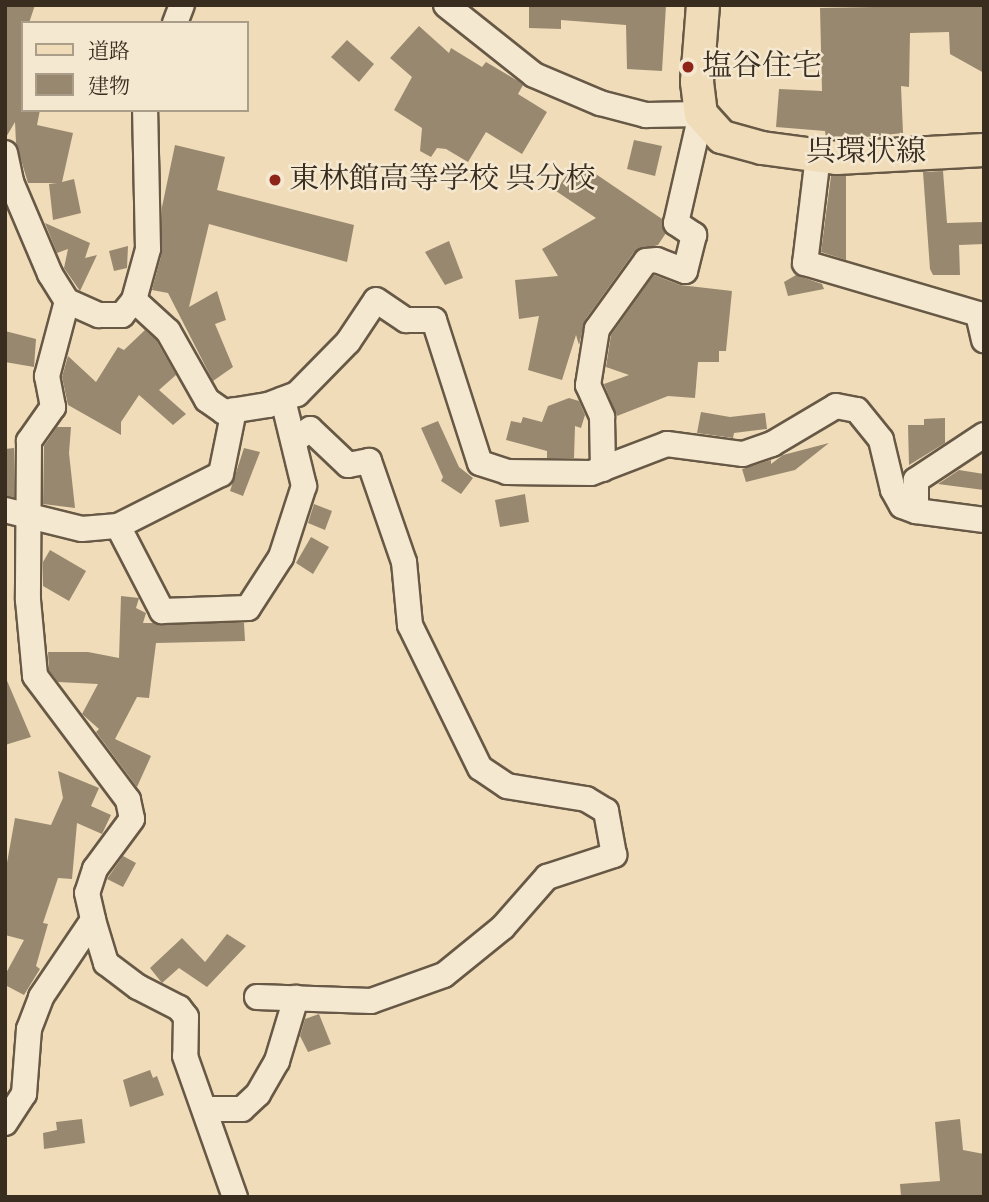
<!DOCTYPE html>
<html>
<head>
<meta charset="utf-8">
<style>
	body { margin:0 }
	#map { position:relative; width:989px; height:1202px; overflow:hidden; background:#f0dcb8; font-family:"IM FELL DW Pica","Noto Serif JP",serif }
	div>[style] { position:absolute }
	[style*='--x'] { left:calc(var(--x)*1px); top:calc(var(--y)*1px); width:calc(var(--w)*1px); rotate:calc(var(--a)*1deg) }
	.building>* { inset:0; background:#98886f }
	.roads { filter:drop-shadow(2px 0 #675946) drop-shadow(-2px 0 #675946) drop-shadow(0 2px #675946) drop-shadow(0 -2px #675946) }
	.minor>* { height:24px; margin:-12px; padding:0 12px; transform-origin:12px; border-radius:12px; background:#f5e8d1 }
	.major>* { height:32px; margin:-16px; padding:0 16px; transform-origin:16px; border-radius:16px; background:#f0dcb8 }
	.dots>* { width:19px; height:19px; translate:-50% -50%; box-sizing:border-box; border:4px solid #f5e8d1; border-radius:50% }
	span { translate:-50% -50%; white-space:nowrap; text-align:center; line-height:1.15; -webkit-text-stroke:5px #f5e8d1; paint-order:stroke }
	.poi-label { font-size:30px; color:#392d20 }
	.left { translate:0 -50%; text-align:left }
	.street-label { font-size:30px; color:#392d20 }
	.frame { position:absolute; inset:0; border:7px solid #392d20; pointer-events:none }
	.legend { position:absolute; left:21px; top:21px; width:228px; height:91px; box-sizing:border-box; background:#f5e8d1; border:2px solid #aa9d8a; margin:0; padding:9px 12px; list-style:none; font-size:21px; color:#392d20 }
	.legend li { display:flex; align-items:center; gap:14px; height:35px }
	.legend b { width:35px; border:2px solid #aa9d8a }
</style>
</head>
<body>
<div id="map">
	<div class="building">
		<i style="clip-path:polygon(5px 5px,35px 5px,29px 23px,23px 23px,21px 110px,40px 110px,37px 125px,73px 133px,62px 182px,74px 179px,81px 213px,53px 220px,49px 184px,57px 183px,28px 183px,16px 143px,15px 122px,5px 139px)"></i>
		<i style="clip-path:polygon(529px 5px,666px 5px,662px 71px,627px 69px,626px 25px,561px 20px,561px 29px,529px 28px)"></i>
		<i style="clip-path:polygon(984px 5px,984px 73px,950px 54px,949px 32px,910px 33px,909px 87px,901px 86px,903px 133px,838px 140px,826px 138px,825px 131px,776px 127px,779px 89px,822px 91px,820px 8px)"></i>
		<i style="clip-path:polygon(419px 26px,449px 53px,451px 48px,482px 67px,486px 62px,518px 81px,523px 85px,518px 94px,547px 112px,522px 154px,486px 132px,468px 162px,446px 149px,437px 148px,431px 157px,420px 151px,422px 128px,394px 110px,412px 77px,390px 58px)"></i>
		<i style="clip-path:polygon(347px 40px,374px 64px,359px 82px,331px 57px)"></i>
		<i style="clip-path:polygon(634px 140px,662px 146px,655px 176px,627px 169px)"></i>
		<i style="clip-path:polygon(175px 145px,225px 157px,217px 190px,354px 225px,347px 262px,209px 224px,189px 307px,217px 291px,226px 320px,215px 324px,233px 367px,213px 381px,168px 293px,152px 290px,162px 253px,162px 207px)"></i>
		<i style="clip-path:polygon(584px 166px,662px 219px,666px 233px,658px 245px,634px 252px,585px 320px,579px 345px,576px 335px,562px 380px,528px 370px,539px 316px,519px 319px,515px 280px,558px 276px,542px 249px,596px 218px,556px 191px,567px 174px,575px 179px)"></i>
		<i style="clip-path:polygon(943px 171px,947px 223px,984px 222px,984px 244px,959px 245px,960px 275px,933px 275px,930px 269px,923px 172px)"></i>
		<i style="clip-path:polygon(831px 176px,846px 176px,846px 260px,821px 252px)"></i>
		<i style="clip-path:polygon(45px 223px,90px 243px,85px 258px,97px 255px,80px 291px,64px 268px,68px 249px,57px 253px)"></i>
		<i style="clip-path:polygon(449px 241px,463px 278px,445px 285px,425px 252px)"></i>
		<i style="clip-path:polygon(128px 246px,127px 268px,114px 271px,109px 251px)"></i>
		<i style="clip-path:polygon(654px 275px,680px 285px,732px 291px,726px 351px,719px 351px,719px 362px,698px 362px,695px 398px,668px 396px,617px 416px,604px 384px,629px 375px,606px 367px,611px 335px)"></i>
		<i style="clip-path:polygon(796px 275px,822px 284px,824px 289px,788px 296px,784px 282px)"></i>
		<i style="clip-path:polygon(145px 330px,156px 340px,176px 375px,159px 390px,186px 414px,173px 425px,139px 395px,121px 422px,121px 435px,68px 405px,62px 377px,68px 356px,96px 382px,118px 347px,124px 350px)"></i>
		<i style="clip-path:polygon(5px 331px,36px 339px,34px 367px,5px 362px)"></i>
		<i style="clip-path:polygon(569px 398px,579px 401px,585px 415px,581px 428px,575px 426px,574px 458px,547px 458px,547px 451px,506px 440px,511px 421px,521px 423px,523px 417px,542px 422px,548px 406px)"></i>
		<i style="clip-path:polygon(701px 412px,730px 417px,765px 413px,767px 429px,734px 433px,733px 438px,697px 433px)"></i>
		<i style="clip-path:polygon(945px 418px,945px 443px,909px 465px,908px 425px,924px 425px,924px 419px)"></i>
		<i style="clip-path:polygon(438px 421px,459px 467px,473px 478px,461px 494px,441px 481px,443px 477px,421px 428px)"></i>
		<i style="clip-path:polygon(57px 427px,71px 427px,69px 453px,75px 508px,43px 504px,44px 446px)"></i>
		<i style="clip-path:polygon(829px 443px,795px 470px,746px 482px,742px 469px,771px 460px,771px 464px,783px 455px)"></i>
		<i style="clip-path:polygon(14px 448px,14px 497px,5px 496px,5px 449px)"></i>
		<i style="clip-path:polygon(244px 448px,260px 452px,243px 496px,230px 491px)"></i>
		<i style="clip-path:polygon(959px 470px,984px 474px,984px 490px,938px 484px)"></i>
		<i style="clip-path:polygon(525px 494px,529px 522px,500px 527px,495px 500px)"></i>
		<i style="clip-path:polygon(314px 504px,332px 511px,325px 530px,308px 523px)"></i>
		<i style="clip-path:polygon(311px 537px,329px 547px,313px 574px,296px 563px)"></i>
		<i style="clip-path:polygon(50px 550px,86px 571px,69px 601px,43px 586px,43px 562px)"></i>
		<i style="clip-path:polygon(121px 596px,139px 598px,136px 608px,146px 613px,143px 623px,244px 623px,245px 641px,156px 643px,149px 698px,137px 697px,115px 739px,151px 756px,137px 787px,96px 732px,99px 729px,82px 714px,98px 684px,58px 682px,49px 670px,48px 652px,88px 652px,119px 658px)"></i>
		<i style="clip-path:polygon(5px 676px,31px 737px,5px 745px)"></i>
		<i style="clip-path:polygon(58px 771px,99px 788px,91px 806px,111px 815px,102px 834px,77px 823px,72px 879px,58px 878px,43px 923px,48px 924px,36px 966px,40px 969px,24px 995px,5px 985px,5px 975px,24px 940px,5px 935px,5px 874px,15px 818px,51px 825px,63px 798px)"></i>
		<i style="clip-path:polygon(123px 856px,136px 863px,123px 887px,107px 879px)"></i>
		<i style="clip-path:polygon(227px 934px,246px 946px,207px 987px,179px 968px,162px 983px,150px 968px,182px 938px,205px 962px)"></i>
		<i style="clip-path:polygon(319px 1014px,331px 1044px,308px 1052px,300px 1036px,305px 1019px)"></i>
		<i style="clip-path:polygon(150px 1070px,153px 1078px,157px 1076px,164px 1095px,130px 1107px,123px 1080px)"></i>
		<i style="clip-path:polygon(82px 1119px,85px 1143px,44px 1149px,43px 1133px,57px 1130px,56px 1122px)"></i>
		<i style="clip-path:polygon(960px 1119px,963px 1150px,984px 1154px,984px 1197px,901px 1197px,900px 1184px,940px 1181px,935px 1122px)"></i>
	</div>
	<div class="roads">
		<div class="minor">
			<i style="--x:446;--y:5;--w:112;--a:38.5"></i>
			<i style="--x:534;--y:75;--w:72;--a:23"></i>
			<i style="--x:600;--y:103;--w:48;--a:14.6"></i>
			<i style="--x:646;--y:115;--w:55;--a:-1"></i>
			<i style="--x:701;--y:114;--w:112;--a:102.9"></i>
			<i style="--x:676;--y:223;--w:22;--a:34"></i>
			<i style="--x:694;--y:235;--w:37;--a:104"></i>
			<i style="--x:685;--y:271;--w:30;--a:-159"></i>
			<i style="--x:657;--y:260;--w:11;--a:175"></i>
			<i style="--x:646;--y:261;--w:84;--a:125.8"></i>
			<i style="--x:597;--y:329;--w:57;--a:99.1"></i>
			<i style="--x:588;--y:385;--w:35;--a:66"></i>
			<i style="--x:602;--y:417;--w:52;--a:88.9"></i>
			<i style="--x:175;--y:23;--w:19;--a:-69"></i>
			<i style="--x:5;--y:153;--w:30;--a:78"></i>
			<i style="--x:11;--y:182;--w:100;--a:67"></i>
			<i style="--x:50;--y:274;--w:32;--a:58"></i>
			<i style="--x:67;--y:301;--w:35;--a:24"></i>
			<i style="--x:99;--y:315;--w:23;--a:0"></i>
			<i style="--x:122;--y:315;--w:19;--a:-51"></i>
			<i style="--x:134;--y:300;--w:53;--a:-74.6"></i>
			<i style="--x:148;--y:249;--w:139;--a:-91.2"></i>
			<i style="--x:818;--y:156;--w:108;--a:96.9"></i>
			<i style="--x:805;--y:263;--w:180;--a:16.4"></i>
			<i style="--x:978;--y:314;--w:27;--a:77"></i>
			<i style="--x:134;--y:300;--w:46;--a:42.4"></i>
			<i style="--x:168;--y:331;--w:79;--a:60.5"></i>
			<i style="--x:207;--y:400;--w:21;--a:35"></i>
			<i style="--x:224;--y:412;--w:45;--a:-9"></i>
			<i style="--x:268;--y:405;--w:31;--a:-21"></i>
			<i style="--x:297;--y:394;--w:73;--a:-45.6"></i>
			<i style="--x:348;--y:342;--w:50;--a:-56.3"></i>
			<i style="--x:376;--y:300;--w:36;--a:34"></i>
			<i style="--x:406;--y:320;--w:28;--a:0"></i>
			<i style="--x:434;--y:320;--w:150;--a:72.2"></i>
			<i style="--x:480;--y:463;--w:28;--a:18"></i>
			<i style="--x:507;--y:472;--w:84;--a:0.7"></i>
			<i style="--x:591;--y:473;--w:81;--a:-20.9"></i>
			<i style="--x:667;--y:444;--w:77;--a:7.5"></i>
			<i style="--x:743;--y:454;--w:31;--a:-19"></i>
			<i style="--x:772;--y:444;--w:74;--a:-30.7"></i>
			<i style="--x:836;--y:406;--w:21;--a:11"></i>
			<i style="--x:857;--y:410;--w:38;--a:51"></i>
			<i style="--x:881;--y:440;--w:51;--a:76.5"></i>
			<i style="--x:893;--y:490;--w:18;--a:61"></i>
			<i style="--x:902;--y:506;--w:15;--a:20"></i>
			<i style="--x:67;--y:301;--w:78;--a:104.9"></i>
			<i style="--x:47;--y:376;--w:32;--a:79"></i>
			<i style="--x:53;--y:407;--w:42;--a:125.2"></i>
			<i style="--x:29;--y:441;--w:159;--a:90.4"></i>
			<i style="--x:28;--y:600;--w:76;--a:84.7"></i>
			<i style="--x:35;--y:676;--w:155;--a:53.1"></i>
			<i style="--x:128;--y:800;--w:19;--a:78"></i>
			<i style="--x:132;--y:819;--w:62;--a:126.5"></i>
			<i style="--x:95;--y:869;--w:25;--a:108"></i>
			<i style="--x:87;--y:893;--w:28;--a:77"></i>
			<i style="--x:93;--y:920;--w:45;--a:73.2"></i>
			<i style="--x:106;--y:963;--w:40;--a:37"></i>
			<i style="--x:138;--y:987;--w:46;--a:27.1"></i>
			<i style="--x:179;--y:1008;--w:11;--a:52"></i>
			<i style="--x:186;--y:1017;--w:39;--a:91"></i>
			<i style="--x:185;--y:1056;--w:150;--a:70.5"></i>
			<i style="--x:984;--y:435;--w:82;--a:146.5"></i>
			<i style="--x:916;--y:480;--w:31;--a:90"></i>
			<i style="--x:916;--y:511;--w:69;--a:7.5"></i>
			<i style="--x:5;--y:510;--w:79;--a:13.9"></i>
			<i style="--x:82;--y:529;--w:36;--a:-5"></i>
			<i style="--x:118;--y:526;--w:115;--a:-26.8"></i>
			<i style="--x:221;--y:474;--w:65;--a:-78.5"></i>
			<i style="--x:118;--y:526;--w:96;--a:62.6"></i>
			<i style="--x:162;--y:611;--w:86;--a:-2"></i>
			<i style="--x:248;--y:608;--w:61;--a:-57.1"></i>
			<i style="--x:281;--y:557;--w:75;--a:-72.1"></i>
			<i style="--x:304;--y:486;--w:89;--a:-103.7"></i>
			<i style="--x:257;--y:997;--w:114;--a:2"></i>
			<i style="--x:371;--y:1001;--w:77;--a:-19.6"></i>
			<i style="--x:444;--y:975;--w:76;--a:-39.1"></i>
			<i style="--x:503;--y:927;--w:67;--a:-48.7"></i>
			<i style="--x:547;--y:877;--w:71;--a:-18.2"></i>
			<i style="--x:614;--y:855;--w:45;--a:-100.3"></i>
			<i style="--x:606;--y:811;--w:23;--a:-149"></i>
			<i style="--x:586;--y:799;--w:80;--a:-170.7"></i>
			<i style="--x:507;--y:786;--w:32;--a:-146"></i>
			<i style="--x:480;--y:768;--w:159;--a:-116.1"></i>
			<i style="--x:410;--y:625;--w:63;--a:-95.4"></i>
			<i style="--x:404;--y:562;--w:107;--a:-109.1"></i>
			<i style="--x:369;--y:461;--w:21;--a:169"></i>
			<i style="--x:348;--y:465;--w:52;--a:-136.5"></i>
			<i style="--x:310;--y:429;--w:20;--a:143"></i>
			<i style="--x:206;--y:1109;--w:36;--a:0"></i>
			<i style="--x:242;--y:1109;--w:22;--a:-43"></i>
			<i style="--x:258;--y:1094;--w:38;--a:-60"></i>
			<i style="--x:277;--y:1061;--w:66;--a:-73.2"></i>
			<i style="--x:5;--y:1123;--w:35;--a:-57"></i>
			<i style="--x:24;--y:1094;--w:65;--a:-85.6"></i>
			<i style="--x:29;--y:1029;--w:34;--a:-69"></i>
			<i style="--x:41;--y:997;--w:93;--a:-56"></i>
		</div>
		<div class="major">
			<i style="--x:703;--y:5;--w:77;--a:94.5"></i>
			<i style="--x:697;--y:82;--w:32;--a:83"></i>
			<i style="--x:701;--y:114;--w:31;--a:48"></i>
			<i style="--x:722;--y:137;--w:41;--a:15.4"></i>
			<i style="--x:762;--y:148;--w:76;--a:7.6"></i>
			<i style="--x:837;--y:158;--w:147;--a:-3.1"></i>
		</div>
	</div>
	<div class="dots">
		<i style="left:688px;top:67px;background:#8f2418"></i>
		<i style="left:275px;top:180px;background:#8f2418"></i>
	</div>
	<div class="poi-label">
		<span class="left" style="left:702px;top:67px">塩谷住宅</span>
		<span class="left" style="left:289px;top:180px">東林館高等学校 呉分校</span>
	</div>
	<div class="street-label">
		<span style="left:866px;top:153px">呉環状線</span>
	</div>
	<div class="frame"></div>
	<ul class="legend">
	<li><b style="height:9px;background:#f0dcb8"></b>道路</li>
	<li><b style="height:19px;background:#98886f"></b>建物</li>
	</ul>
</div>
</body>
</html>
